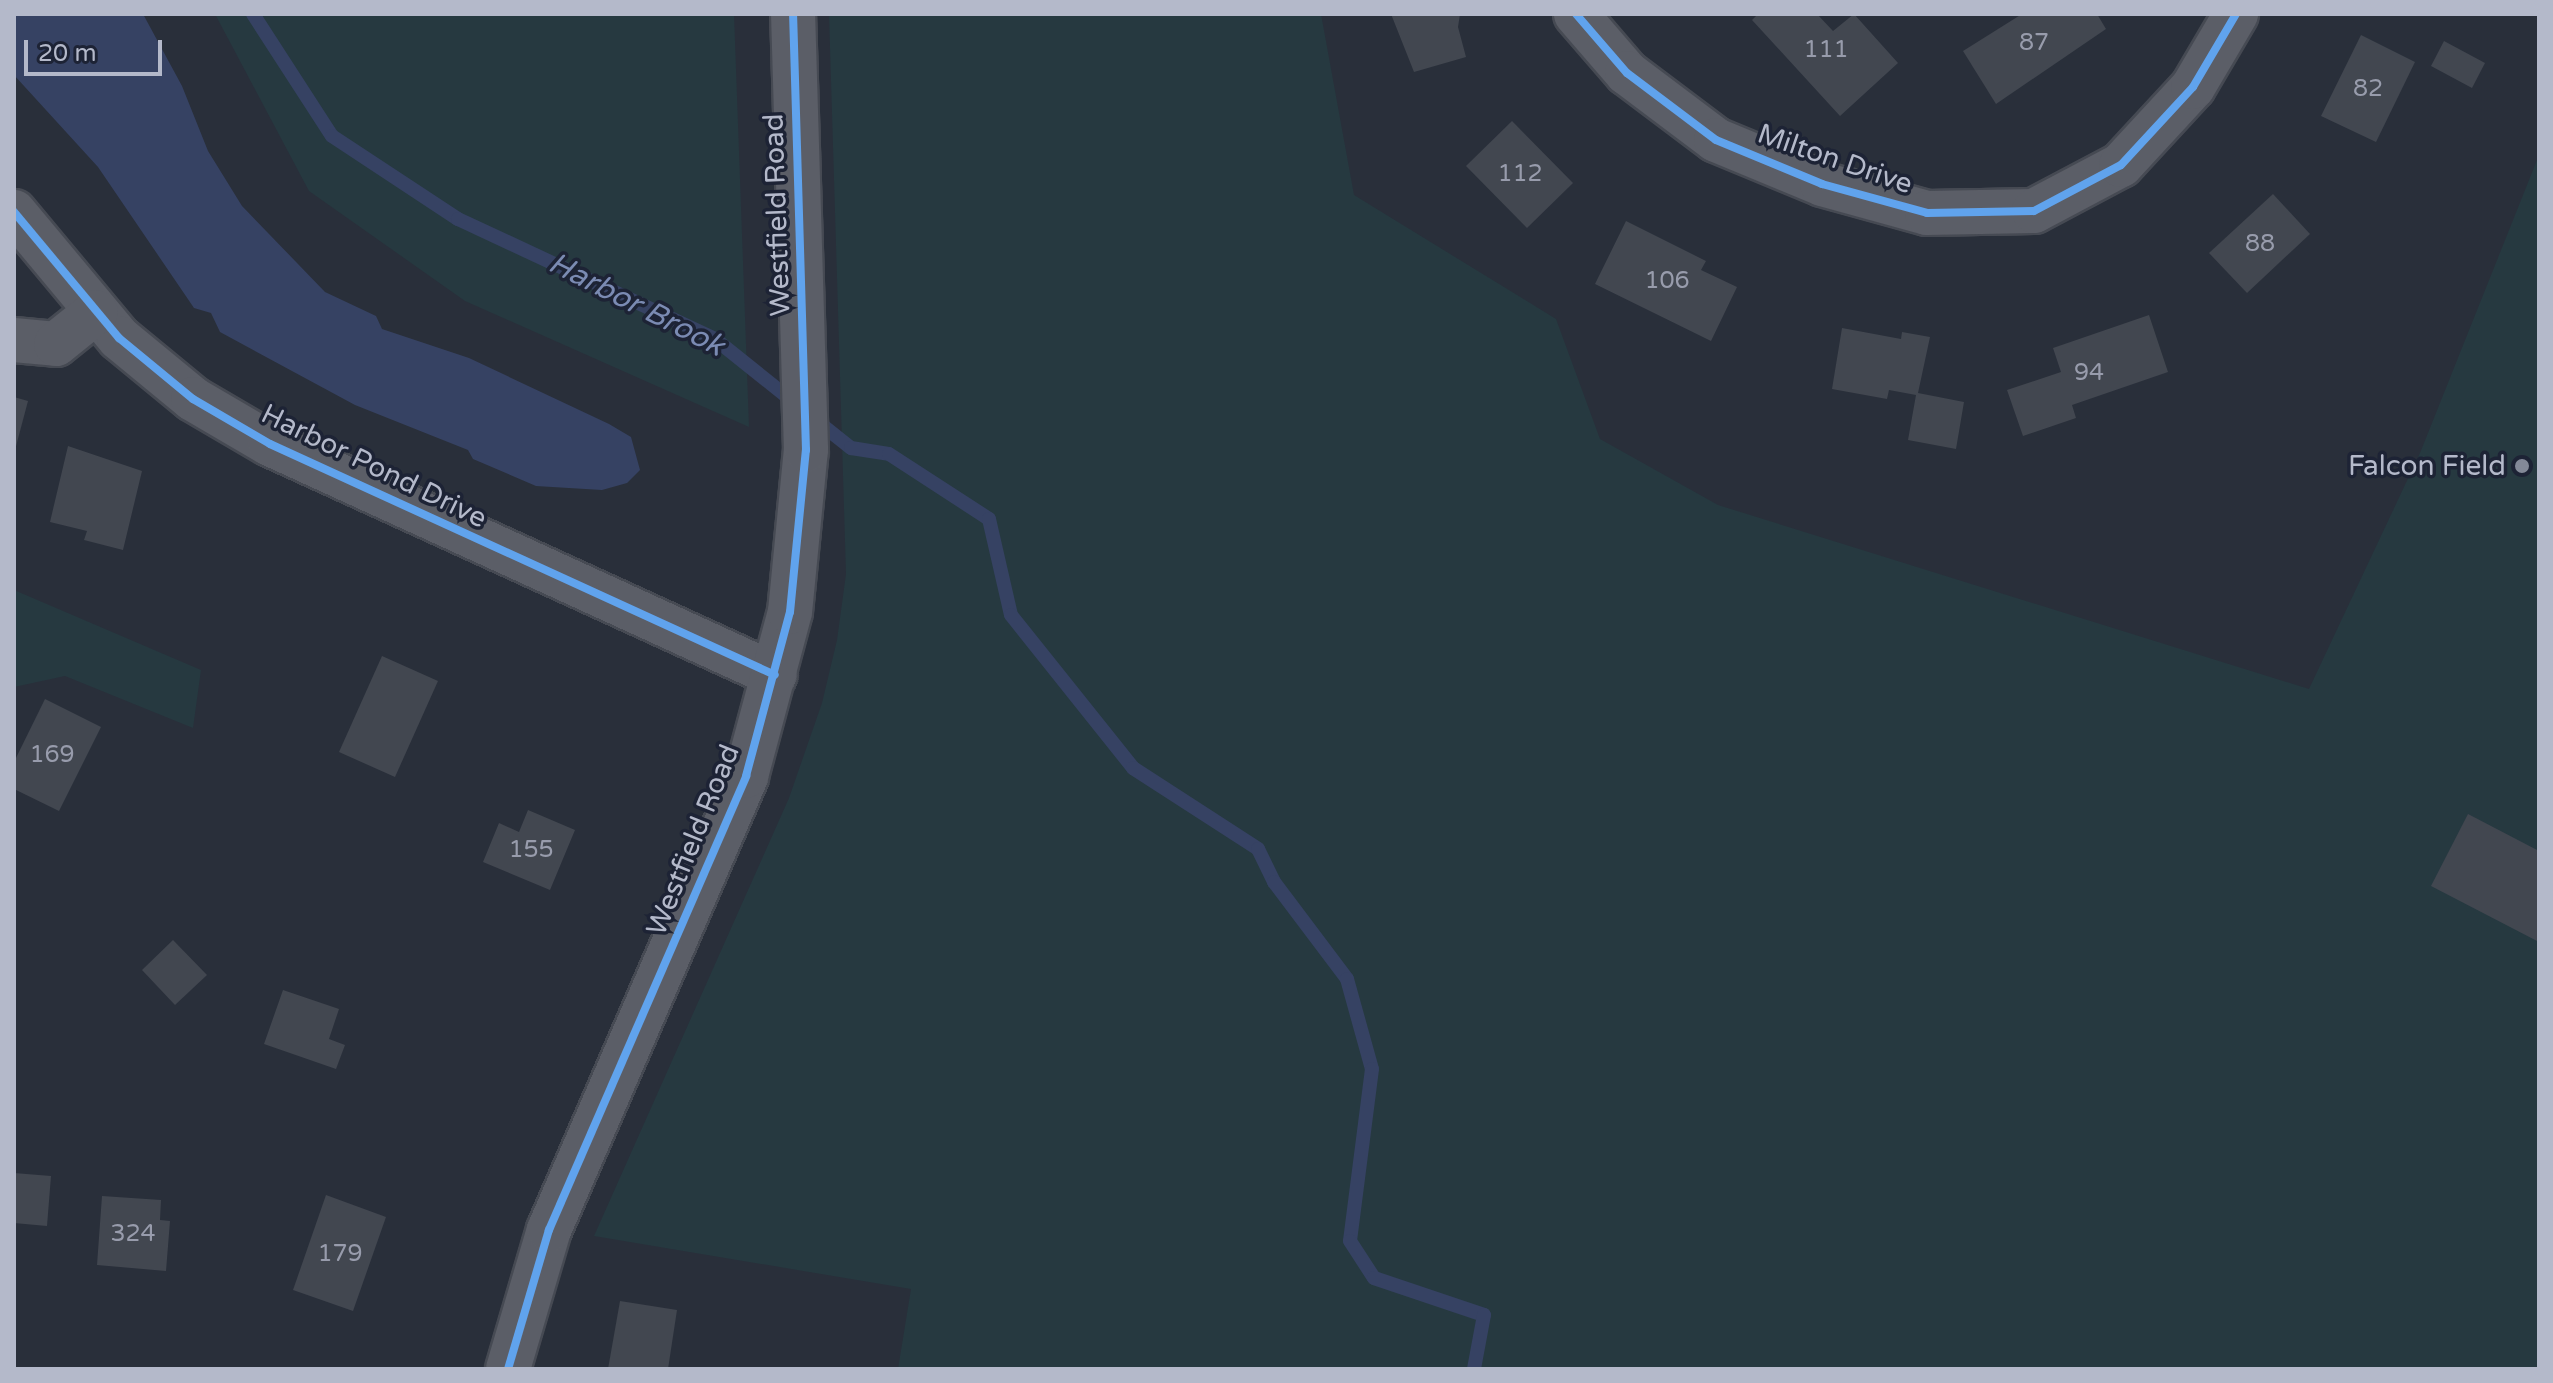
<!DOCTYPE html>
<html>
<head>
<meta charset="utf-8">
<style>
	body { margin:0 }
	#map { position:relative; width:2553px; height:1383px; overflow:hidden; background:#292f3a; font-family:"Varela Round",sans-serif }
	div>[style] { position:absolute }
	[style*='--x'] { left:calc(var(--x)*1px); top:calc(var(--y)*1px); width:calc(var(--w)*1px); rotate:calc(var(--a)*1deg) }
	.green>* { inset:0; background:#263940 }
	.water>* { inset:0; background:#364263 }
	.stream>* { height:14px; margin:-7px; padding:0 7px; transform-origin:7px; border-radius:7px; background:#364263 }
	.building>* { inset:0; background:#424750 }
	.roads { filter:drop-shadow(2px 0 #464a53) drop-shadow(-2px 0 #464a53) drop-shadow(0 2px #464a53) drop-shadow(0 -2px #464a53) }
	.minor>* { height:44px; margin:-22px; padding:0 22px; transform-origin:22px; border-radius:22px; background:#5b5e67 }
	.cycleway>* { height:8px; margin:-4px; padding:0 4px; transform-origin:4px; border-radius:4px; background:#60a3ed }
	.dots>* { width:22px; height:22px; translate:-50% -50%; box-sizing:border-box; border:4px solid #1d2335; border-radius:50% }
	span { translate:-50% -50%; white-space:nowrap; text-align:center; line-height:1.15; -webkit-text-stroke:7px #1d2335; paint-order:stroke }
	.number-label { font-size:24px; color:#989cac }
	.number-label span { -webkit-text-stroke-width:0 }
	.street-label { font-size:28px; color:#b4b9ca }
	.poi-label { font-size:28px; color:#b4b9ca }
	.right { translate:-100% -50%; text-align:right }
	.water-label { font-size:30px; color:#7b8bb3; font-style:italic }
	.frame { position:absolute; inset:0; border:16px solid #b4b9ca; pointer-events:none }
	.scale { position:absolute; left:24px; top:40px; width:138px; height:36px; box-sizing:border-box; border:4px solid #b4b9ca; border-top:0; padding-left:10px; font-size:24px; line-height:28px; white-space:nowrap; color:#b4b9ca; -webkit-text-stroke:6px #1d2335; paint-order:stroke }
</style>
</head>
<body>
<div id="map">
	<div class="green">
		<i style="clip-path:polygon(215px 14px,734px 14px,749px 427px,465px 301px,309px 191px)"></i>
		<i style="clip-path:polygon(829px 14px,1321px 14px,1354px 195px,1556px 319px,1600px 439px,1718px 505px,2309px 689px,2420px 453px,2539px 155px,2539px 1369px,898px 1369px,911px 1289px,594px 1236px,789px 798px,822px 703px,837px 640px,846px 574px)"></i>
		<i style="clip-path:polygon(14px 590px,201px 670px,193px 728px,65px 676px,14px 687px)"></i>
	</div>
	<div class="water">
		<i style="clip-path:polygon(14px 14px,143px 14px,182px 86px,208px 151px,242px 206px,325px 292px,376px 316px,382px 329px,469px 358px,609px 424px,631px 437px,640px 470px,627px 483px,602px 490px,536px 486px,473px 459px,468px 450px,355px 405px,220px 332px,211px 313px,194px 308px,98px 167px,14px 75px)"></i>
	</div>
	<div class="stream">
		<i style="--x:253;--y:14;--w:145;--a:57.1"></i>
		<i style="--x:332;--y:136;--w:151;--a:33.4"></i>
		<i style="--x:458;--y:219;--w:284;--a:25"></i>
		<i style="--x:715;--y:339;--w:104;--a:38.7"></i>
		<i style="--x:812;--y:417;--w:50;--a:38.5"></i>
		<i style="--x:851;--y:448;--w:38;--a:9"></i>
		<i style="--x:889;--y:454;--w:119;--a:33"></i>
		<i style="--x:989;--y:519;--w:98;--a:77.1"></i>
		<i style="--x:1011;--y:615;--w:196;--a:51.4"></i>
		<i style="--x:1133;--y:768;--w:149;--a:32.9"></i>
		<i style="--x:1258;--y:849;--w:37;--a:64"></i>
		<i style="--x:1274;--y:882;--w:121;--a:53"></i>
		<i style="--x:1347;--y:979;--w:93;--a:74.5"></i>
		<i style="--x:1372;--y:1069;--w:173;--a:97.3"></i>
		<i style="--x:1350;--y:1241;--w:44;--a:57"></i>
		<i style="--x:1374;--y:1278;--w:116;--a:18.6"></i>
		<i style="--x:1484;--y:1315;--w:55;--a:100.5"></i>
	</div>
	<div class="building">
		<i style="clip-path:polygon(1391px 14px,1460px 14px,1458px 27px,1466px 57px,1414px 72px)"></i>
		<i style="clip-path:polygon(1758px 14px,1817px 14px,1833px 31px,1854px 14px,1898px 63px,1840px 116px,1752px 20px)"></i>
		<i style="clip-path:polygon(2022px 14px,2097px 14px,2106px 29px,1996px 104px,1963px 51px)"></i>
		<i style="clip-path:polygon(2361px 35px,2415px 62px,2376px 142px,2321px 116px)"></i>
		<i style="clip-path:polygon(2444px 41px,2485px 63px,2472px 88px,2431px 66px)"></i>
		<i style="clip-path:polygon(1512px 121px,1573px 183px,1527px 228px,1466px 166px)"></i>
		<i style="clip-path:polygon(2273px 194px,2310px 234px,2247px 293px,2209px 253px)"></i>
		<i style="clip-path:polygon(1626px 221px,1706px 261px,1701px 270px,1737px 287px,1711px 341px,1595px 284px)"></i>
		<i style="clip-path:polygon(2149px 315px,2168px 372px,2072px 405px,2076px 418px,2023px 436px,2007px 390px,2061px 372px,2053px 348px)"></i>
		<i style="clip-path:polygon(1842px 328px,1901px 339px,1902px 332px,1930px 337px,1918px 393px,1964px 402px,1956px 449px,1908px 440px,1916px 395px,1889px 390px,1887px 399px,1832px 389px)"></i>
		<i style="clip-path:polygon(14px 397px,28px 401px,15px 450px,14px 450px)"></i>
		<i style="clip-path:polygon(68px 446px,142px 471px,123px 550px,84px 540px,87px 531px,50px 522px)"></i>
		<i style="clip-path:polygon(382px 656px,438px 681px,395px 777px,339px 752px)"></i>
		<i style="clip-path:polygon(45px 699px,101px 727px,59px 811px,14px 789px,14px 762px)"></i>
		<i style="clip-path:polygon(528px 810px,575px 830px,550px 890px,483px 862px,499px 823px,519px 832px)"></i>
		<i style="clip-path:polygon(2468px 814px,2539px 851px,2539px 942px,2431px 886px)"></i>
		<i style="clip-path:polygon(173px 940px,207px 975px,175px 1005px,142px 970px)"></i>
		<i style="clip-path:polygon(283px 990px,339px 1009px,329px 1039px,345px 1045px,336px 1069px,264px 1044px)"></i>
		<i style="clip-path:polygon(14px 1173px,51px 1176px,47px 1226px,14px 1223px)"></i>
		<i style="clip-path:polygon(326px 1195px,386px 1217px,353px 1311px,293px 1290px)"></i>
		<i style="clip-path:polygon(102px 1196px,161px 1200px,160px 1220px,170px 1221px,166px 1271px,97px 1265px)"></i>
		<i style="clip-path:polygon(620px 1301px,677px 1310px,668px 1369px,608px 1369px)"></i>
	</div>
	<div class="roads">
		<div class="minor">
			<i style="--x:1576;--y:14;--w:78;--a:49.2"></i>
			<i style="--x:1627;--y:73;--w:111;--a:37"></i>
			<i style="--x:1716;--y:140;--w:115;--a:22.5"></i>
			<i style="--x:1822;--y:184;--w:109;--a:15.4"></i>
			<i style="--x:1927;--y:213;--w:107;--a:-1.1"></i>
			<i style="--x:2034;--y:211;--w:98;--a:-27.9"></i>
			<i style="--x:2121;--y:165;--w:106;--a:-47.3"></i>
			<i style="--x:2193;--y:87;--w:85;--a:-59.5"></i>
			<i style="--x:14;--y:212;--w:164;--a:50.2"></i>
			<i style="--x:119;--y:338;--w:96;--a:39.5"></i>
			<i style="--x:193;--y:399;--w:89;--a:30.3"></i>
			<i style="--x:270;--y:444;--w:555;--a:24.58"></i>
			<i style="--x:14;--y:340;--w:42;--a:5.4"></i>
			<i style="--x:56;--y:344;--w:51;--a:-38.7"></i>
			<i style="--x:508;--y:1369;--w:145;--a:-73.6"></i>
			<i style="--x:549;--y:1230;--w:495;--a:-66.5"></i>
			<i style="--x:746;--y:776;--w:170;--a:-75"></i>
			<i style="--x:790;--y:612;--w:163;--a:-84.4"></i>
			<i style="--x:806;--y:450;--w:436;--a:-91.7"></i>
		</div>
	</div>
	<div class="cycleway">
		<i style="--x:1576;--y:14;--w:78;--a:49.2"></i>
		<i style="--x:1627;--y:73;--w:111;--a:37"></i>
		<i style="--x:1716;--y:140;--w:115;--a:22.5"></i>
		<i style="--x:1822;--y:184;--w:109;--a:15.4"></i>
		<i style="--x:1927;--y:213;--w:107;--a:-1.1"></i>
		<i style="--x:2034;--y:211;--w:98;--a:-27.9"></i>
		<i style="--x:2121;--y:165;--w:106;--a:-47.3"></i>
		<i style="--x:2193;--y:87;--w:85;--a:-59.5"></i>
		<i style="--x:14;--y:212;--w:164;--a:50.2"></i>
		<i style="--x:119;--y:338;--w:96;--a:39.5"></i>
		<i style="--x:193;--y:399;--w:89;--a:30.3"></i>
		<i style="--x:270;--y:444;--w:555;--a:24.58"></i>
		<i style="--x:508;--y:1369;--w:145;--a:-73.6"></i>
		<i style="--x:549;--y:1230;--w:495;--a:-66.5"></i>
		<i style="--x:746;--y:776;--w:170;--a:-75"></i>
		<i style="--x:790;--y:612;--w:163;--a:-84.4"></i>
		<i style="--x:806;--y:450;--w:436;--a:-91.7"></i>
	</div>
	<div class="dots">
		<i style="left:2522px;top:466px;background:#838998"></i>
	</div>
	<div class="number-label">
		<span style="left:2034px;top:43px">87</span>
		<span style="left:1826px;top:50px">111</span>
		<span style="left:2368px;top:89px">82</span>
		<span style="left:1520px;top:174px">112</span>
		<span style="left:2260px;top:244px">88</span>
		<span style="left:1667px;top:281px">106</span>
		<span style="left:2089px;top:373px">94</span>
		<span style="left:52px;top:755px">169</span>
		<span style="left:531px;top:850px">155</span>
		<span style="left:133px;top:1234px">324</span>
		<span style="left:340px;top:1254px">179</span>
	</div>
	<div class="street-label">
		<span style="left:1835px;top:159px;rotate:19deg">Milton Drive</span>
		<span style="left:777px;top:215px;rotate:-92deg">Westfield Road</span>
		<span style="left:374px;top:466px;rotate:26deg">Harbor Pond Drive</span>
		<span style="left:693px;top:840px;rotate:-68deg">Westfield Road</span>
	</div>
	<div class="poi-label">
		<span class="right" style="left:2506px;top:466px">Falcon Field</span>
	</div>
	<div class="water-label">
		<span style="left:636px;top:305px;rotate:27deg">Harbor Brook</span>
	</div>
	<div class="frame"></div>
	<div class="scale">20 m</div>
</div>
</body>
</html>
